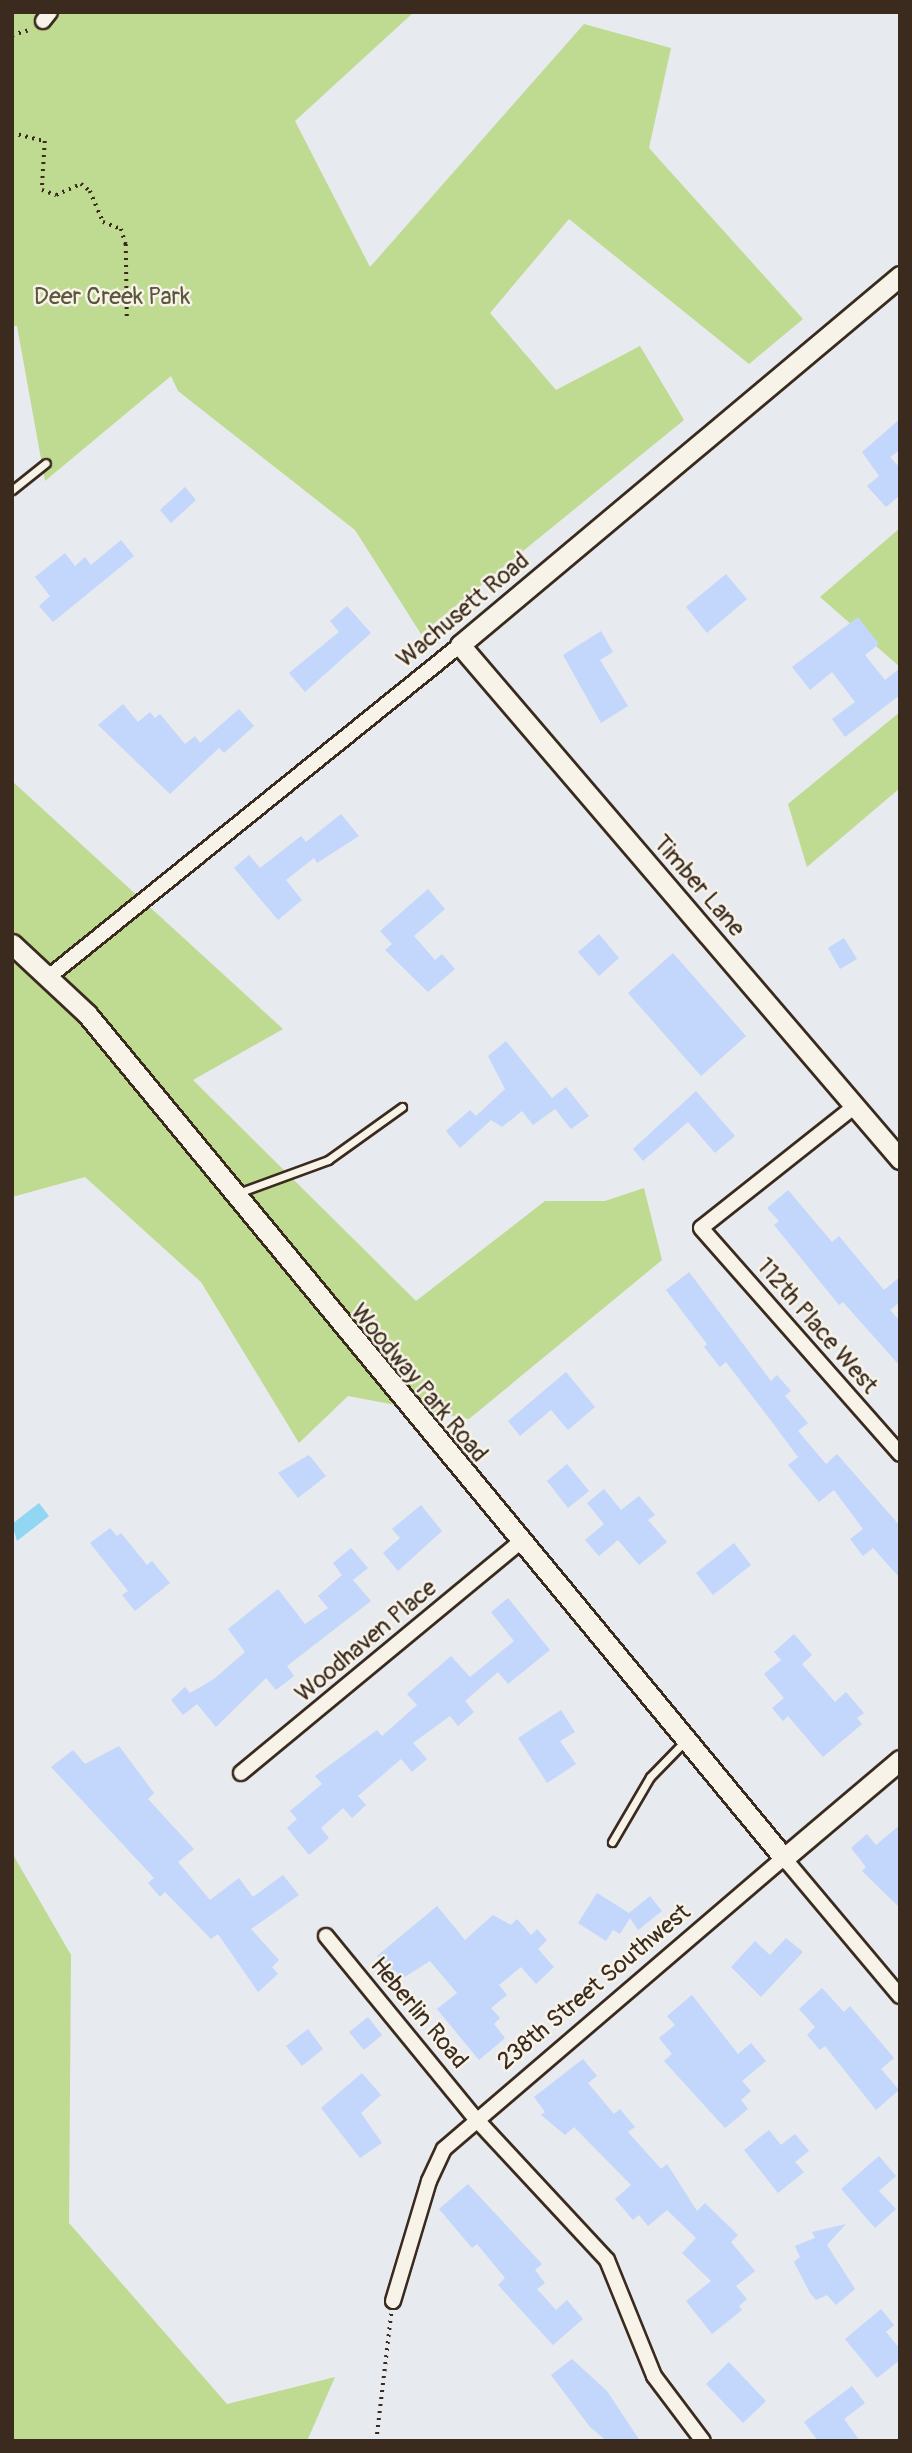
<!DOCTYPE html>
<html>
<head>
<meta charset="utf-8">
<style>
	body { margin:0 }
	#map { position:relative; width:912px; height:2453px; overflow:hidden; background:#e7eaee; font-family:Pangolin,sans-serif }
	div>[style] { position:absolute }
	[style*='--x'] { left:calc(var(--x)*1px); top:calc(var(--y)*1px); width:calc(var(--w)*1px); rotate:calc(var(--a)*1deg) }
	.green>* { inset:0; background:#bfda91 }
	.water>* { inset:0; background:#91d6f2 }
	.building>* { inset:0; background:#c3d6fb }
	.path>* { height:3.5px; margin-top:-1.75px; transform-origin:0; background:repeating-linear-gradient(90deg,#3b2a1e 0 2px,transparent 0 7px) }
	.roads { filter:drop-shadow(2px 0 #3b2a1e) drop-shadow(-2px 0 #3b2a1e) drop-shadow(0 2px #3b2a1e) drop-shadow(0 -2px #3b2a1e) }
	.service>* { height:7px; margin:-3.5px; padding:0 3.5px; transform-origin:3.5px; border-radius:3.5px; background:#f7f3e8 }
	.minor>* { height:14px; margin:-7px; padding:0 7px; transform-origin:7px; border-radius:7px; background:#f7f3e8 }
	.tertiary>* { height:19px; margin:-9.5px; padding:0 9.5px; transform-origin:9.5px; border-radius:9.5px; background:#f7f3e8 }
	span { translate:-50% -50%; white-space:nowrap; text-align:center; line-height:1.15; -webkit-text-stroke:5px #f7f3e8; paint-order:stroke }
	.park-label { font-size:24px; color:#5c563b }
	.street-label { font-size:24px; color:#3b2a1e }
	.frame { position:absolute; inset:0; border:14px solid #3b2a1e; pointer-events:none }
</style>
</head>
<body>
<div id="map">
	<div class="green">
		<i style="clip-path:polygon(12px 12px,414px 12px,295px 121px,370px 267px,584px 24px,671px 48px,649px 148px,803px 319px,749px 364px,569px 219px,490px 313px,556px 390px,640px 346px,684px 420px,421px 634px,355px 530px,178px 391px,171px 376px,45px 481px,17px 326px,12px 326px)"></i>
		<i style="clip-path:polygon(900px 528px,900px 667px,820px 597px)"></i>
		<i style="clip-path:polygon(900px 712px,900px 788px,807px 867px,788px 804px)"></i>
		<i style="clip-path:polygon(12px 781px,283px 1029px,193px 1080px,416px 1301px,545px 1201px,605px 1201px,644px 1188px,662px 1260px,469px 1419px,348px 1396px,299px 1443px,201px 1282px,85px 1177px,12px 1197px)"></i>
		<i style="clip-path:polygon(12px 1853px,71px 1955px,69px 2223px,227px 2404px,335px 2377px,307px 2441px,12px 2441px)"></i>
	</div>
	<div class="water">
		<i style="clip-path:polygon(39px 1503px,49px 1516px,17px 1541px,12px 1524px)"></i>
	</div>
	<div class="building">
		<i style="clip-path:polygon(900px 419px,900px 450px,890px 457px,900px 468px,900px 495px,886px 507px,867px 486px,879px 476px,862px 452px)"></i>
		<i style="clip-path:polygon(185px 487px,196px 500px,171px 523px,160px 510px)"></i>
		<i style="clip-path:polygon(121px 540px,134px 556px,53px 622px,39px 606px,50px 596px,35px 577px,65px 553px,75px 566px,85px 557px,91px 565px)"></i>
		<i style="clip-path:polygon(726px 574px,747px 599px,707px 633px,686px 607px)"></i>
		<i style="clip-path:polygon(347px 606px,371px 633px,305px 692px,289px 673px,339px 632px,330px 621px)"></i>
		<i style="clip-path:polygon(858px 617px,879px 644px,865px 655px,885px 680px,900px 668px,900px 695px,845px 737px,832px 719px,855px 702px,832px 672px,810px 690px,792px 667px)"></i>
		<i style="clip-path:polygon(601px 631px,613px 652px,600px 660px,628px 706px,601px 723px,563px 655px)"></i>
		<i style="clip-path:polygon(123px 704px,138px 722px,150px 712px,155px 718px,160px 714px,185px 744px,195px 736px,200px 743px,239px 709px,254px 726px,224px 753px,219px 748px,170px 794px,98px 725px)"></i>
		<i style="clip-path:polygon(341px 814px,359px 836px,317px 863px,314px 858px,286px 880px,302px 900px,278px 920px,234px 868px,249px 855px,260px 868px,301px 836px,306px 842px)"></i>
		<i style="clip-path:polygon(428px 889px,445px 909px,414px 936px,435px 960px,442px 954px,455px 969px,428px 992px,385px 950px,392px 944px,380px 931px)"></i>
		<i style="clip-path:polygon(599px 934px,619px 958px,599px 976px,578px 952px)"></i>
		<i style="clip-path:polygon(844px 938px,857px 959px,840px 969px,828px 948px)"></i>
		<i style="clip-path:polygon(673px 953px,746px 1036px,701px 1076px,628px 993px)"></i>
		<i style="clip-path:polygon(506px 1041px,552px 1098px,566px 1087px,589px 1116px,571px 1129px,555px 1109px,533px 1125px,522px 1111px,502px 1127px,491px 1120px,460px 1148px,446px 1131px,470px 1110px,476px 1116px,505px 1089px,488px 1056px)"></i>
		<i style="clip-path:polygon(696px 1091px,735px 1136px,715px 1153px,688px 1122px,643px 1161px,633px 1149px)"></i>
		<i style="clip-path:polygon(788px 1190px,832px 1242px,839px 1236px,884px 1290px,900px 1277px,900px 1302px,890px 1310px,900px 1321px,900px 1366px,843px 1302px,839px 1305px,774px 1225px,779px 1221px,767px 1208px)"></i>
		<i style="clip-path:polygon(689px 1272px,771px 1381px,777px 1375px,791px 1391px,785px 1396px,808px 1423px,798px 1431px,826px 1464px,837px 1454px,900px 1526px,900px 1578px,873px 1548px,863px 1556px,850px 1539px,863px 1529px,834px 1490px,819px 1502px,788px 1465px,798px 1457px,772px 1422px,726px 1362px,720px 1367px,704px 1347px,707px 1344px,666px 1290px)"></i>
		<i style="clip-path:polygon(566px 1372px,595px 1407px,568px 1430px,551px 1410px,520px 1436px,508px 1421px)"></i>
		<i style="clip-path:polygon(309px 1455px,326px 1476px,298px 1498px,278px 1473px)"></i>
		<i style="clip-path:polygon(567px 1464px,589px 1491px,568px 1508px,547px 1481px)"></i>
		<i style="clip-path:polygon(604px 1489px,621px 1510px,639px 1496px,655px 1515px,648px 1520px,667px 1542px,639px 1565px,618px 1540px,599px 1556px,585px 1540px,604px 1524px,587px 1503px)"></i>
		<i style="clip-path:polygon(421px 1505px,442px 1531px,398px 1571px,383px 1553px,400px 1538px,392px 1529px)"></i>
		<i style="clip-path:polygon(110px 1528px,117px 1536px,121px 1533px,147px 1565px,152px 1561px,170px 1583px,135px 1611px,122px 1595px,128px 1591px,90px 1543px)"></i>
		<i style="clip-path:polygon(734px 1543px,751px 1565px,713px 1595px,696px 1573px)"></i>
		<i style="clip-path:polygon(351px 1548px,368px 1568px,353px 1580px,371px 1601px,287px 1666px,294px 1676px,276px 1690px,266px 1678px,216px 1727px,197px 1704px,183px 1715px,171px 1700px,185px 1687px,190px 1693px,214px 1679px,245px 1652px,228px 1629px,278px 1589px,305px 1624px,328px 1608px,318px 1596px,342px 1575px,333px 1563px)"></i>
		<i style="clip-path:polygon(508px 1598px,550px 1650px,508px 1684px,498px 1672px,465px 1701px,474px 1712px,458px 1726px,450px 1716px,413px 1743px,427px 1759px,412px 1772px,401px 1759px,358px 1796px,366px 1805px,352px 1818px,343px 1808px,321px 1828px,329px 1838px,309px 1855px,287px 1828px,297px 1819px,290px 1811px,322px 1784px,315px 1776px,377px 1730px,382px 1736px,417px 1705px,407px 1694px,451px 1656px,470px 1677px,514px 1641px,491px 1612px)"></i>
		<i style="clip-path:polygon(794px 1634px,812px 1655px,802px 1664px,835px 1702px,846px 1692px,864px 1713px,857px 1718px,862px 1724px,823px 1757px,788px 1716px,783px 1721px,772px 1708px,784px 1698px,764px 1674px,781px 1660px,774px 1652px)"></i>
		<i style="clip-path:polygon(561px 1710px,575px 1732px,560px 1741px,576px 1764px,547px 1783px,518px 1738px)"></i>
		<i style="clip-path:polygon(119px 1746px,154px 1793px,148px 1799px,194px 1849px,178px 1862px,210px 1900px,239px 1878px,253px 1897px,283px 1875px,299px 1895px,251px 1929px,279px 1960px,272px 1967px,278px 1974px,258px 1992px,218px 1934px,211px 1939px,165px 1892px,160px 1897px,148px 1883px,154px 1878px,51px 1767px,73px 1750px,85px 1764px)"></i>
		<i style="clip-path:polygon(900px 1825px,900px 1908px,862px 1871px,866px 1867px,851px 1848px,867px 1834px,876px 1845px)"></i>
		<i style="clip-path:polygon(597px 1893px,629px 1913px,650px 1896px,662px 1911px,638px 1930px,630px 1918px,620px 1934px,613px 1930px,606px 1941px,578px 1923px)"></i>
		<i style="clip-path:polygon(437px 1906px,465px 1940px,493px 1915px,511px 1925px,517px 1919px,531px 1935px,537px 1929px,547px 1940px,538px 1949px,554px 1967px,536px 1984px,521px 1967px,499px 1985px,507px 1995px,491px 2008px,500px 2018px,494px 2024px,505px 2038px,479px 2060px,437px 2009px,457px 1993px,430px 1961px,398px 1981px,377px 1956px)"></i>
		<i style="clip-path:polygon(786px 1938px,803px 1952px,761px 1997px,731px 1967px,755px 1941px,770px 1955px)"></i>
		<i style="clip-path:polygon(822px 1988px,844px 2012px,850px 2006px,894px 2058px,881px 2069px,899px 2090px,876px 2110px,825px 2046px,820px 2050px,807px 2035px,815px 2027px,799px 2009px)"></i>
		<i style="clip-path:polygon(692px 1995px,738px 2054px,751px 2043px,766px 2061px,742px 2081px,751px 2091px,741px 2100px,748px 2109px,725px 2128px,664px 2061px,672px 2054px,659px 2038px,675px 2025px,667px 2016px)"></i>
		<i style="clip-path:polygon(368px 2017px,382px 2035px,364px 2050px,349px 2032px)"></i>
		<i style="clip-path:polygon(308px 2029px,323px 2049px,302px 2066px,286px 2046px)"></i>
		<i style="clip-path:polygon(583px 2059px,597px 2076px,588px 2083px,614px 2114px,620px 2109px,635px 2127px,628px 2132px,661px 2169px,667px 2164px,697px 2211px,705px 2203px,738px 2235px,731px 2242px,755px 2271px,736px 2286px,747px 2299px,739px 2306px,742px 2310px,712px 2334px,686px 2301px,711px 2281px,682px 2253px,696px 2238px,667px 2210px,648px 2226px,639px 2215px,633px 2220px,615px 2199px,631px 2185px,574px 2127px,565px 2135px,541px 2115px,545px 2112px,534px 2097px)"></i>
		<i style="clip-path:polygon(362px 2073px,381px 2095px,361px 2113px,382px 2143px,360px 2158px,321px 2108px)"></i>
		<i style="clip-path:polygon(769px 2130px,781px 2145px,795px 2134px,809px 2151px,795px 2162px,804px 2172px,778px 2193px,744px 2150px)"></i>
		<i style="clip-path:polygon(879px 2156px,896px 2176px,879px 2191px,896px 2209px,875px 2228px,841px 2189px)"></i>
		<i style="clip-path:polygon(468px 2184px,542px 2264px,535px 2270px,545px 2283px,537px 2289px,556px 2310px,567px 2300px,583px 2319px,553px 2345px,498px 2285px,505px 2278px,477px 2244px,472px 2248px,439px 2209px)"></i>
		<i style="clip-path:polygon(846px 2224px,827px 2245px,855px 2289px,836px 2305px,827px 2295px,816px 2300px,810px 2293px,794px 2262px,800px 2257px,795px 2246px,815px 2238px,812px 2232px)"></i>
		<i style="clip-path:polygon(881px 2309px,894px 2325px,886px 2332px,900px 2349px,900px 2360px,877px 2378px,845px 2339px)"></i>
		<i style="clip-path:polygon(572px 2359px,607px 2391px,640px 2441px,607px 2441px,590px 2427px,551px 2375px)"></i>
		<i style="clip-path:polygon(729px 2362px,766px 2401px,743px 2423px,706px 2384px)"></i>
		<i style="clip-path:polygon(852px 2386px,865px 2403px,844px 2419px,860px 2441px,818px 2441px,804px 2422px)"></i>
	</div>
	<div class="path">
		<i style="--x:12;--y:35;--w:19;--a:-16"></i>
		<i style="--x:12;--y:133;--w:34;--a:14"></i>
		<i style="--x:45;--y:141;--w:49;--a:93.5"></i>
		<i style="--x:42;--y:190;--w:15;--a:20"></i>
		<i style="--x:56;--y:195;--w:27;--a:-24"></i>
		<i style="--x:81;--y:184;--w:11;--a:38"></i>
		<i style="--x:90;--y:191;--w:34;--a:67"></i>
		<i style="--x:103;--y:222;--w:19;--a:21"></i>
		<i style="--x:121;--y:229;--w:16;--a:72"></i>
		<i style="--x:126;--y:244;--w:74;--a:89.2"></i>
		<i style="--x:376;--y:2441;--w:128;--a:-83.3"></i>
	</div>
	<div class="roads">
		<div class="service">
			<i style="--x:12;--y:490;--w:43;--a:-38.5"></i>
			<i style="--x:238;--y:1193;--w:96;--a:-20.1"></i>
			<i style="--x:328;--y:1160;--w:91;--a:-35.6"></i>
			<i style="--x:612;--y:1842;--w:75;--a:-59.7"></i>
			<i style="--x:650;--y:1777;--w:52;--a:-45.8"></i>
		</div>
		<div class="minor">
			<i style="--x:43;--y:21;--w:11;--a:-52"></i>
			<i style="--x:51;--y:975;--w:526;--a:-38.9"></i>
			<i style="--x:855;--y:1106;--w:196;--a:141.6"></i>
			<i style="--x:701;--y:1228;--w:301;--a:48.6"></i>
			<i style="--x:241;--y:1773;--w:361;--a:-39.6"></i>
			<i style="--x:326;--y:1936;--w:237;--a:50.7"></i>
			<i style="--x:476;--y:2119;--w:192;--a:47.1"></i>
			<i style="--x:607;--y:2260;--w:125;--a:67.9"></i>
			<i style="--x:654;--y:2376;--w:81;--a:53"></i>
			<i style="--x:393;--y:2301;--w:125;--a:-73.3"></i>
			<i style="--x:429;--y:2181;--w:35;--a:-65"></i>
			<i style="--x:444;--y:2149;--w:448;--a:-40.6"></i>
			<i style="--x:784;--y:1858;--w:180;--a:50"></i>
		</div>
		<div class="tertiary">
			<i style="--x:900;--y:276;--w:574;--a:140.02"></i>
			<i style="--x:460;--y:645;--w:677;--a:49.44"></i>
			<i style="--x:12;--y:944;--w:103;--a:43"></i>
			<i style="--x:87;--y:1014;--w:1095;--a:50.45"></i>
			<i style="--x:784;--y:1858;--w:152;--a:-40.2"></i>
		</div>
	</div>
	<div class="park-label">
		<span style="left:112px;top:297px">Deer Creek Park</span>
	</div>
	<div class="street-label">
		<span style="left:463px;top:610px;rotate:-40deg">Wachusett Road</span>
		<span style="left:699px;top:886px;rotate:49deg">Timber Lane</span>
		<span style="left:817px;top:1326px;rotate:49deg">112th Place West</span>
		<span style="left:419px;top:1383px;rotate:50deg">Woodway Park Road</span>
		<span style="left:366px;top:1641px;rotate:-40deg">Woodhaven Place</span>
		<span style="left:594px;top:1987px;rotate:-40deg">238th Street Southwest</span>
		<span style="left:419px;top:2013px;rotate:50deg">Heberlin Road</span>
	</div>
	<div class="frame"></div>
</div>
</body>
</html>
